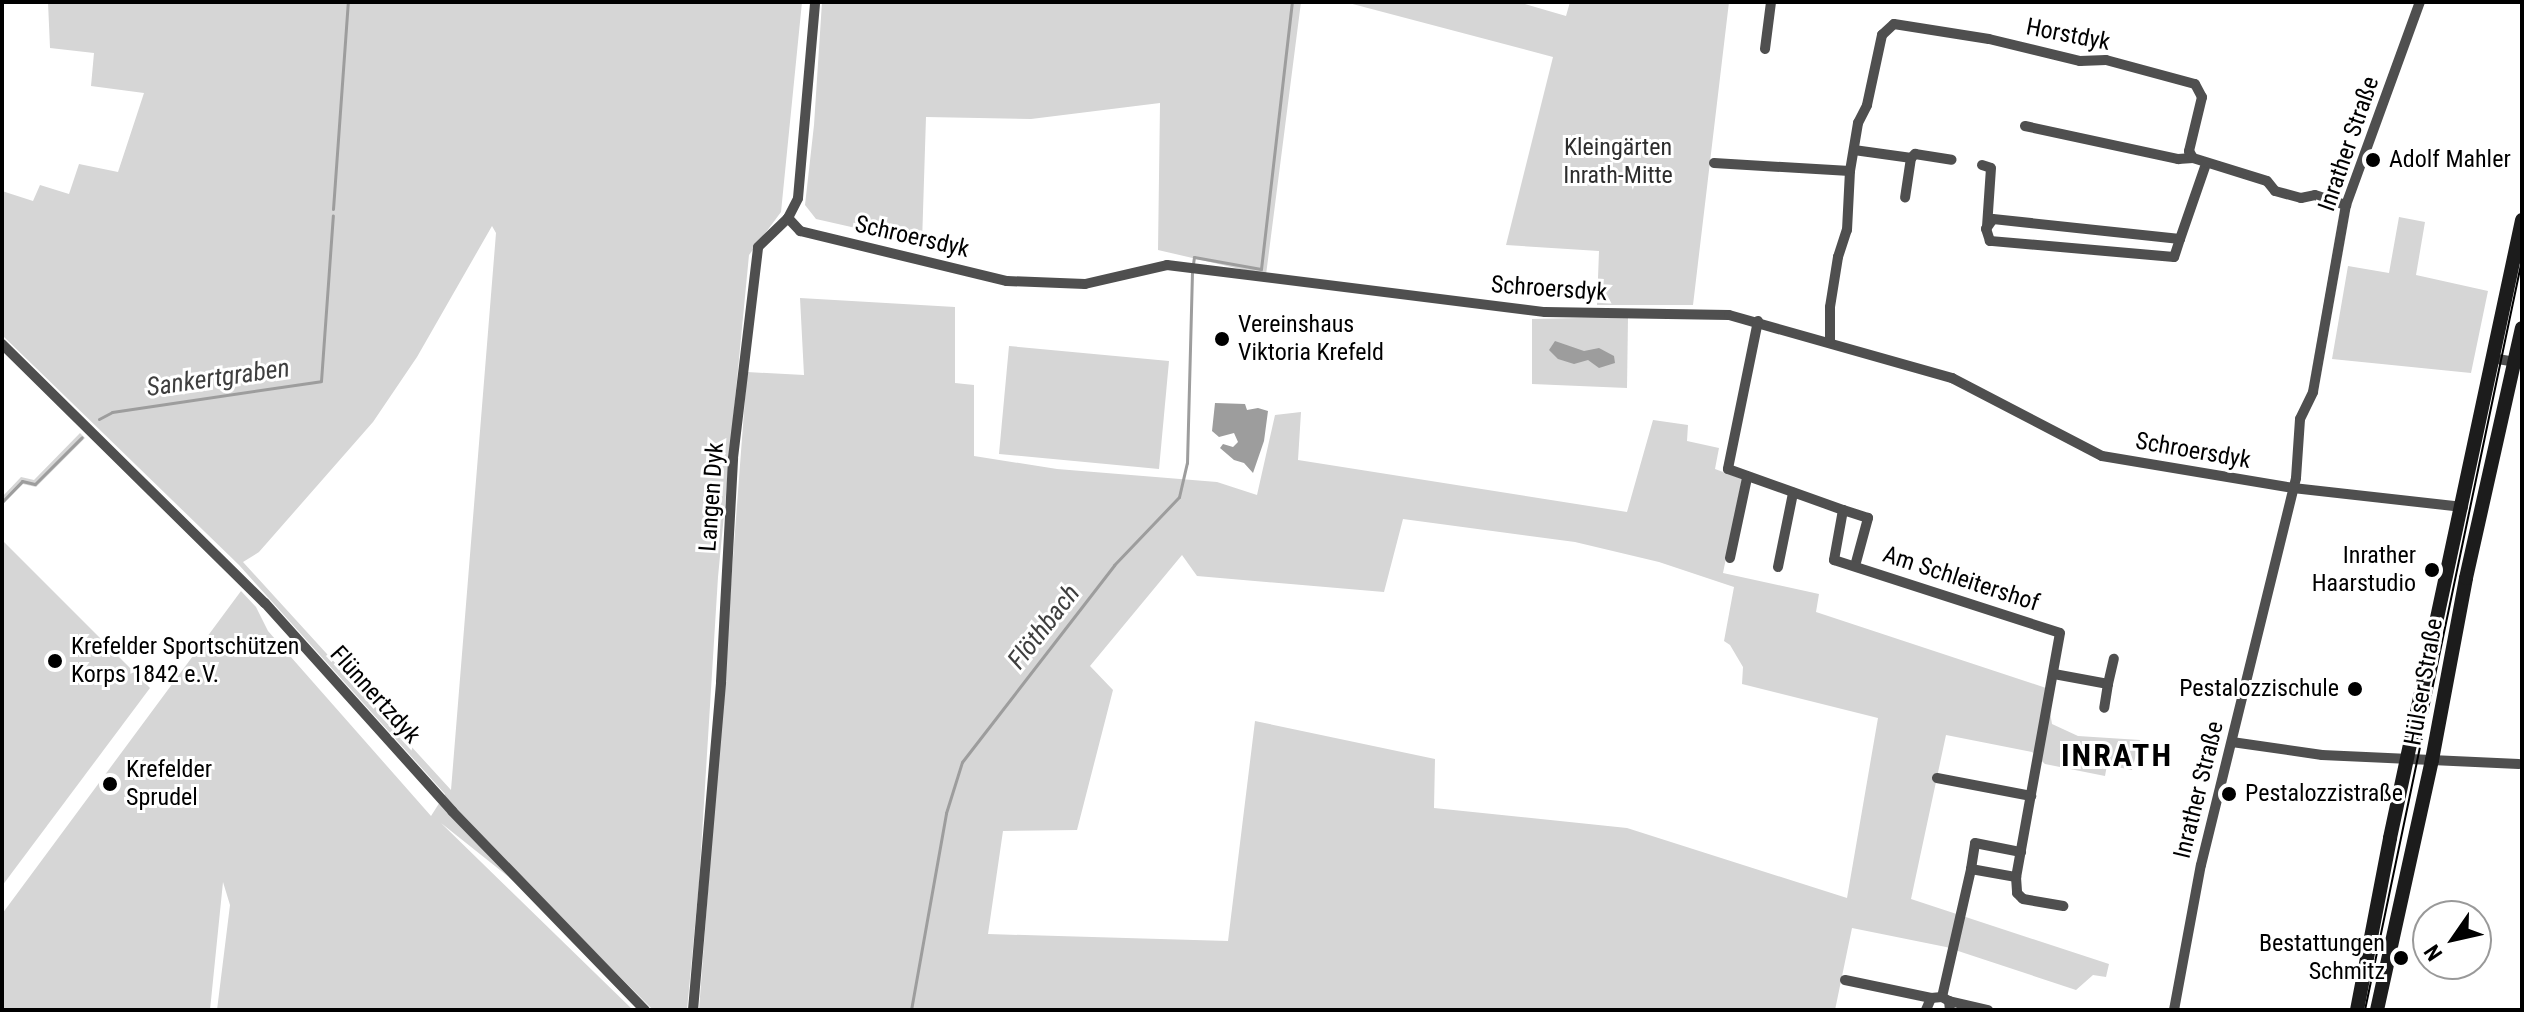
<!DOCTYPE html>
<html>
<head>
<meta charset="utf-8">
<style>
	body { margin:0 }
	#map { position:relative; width:2524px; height:1012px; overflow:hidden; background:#fff; font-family:"Roboto Condensed",sans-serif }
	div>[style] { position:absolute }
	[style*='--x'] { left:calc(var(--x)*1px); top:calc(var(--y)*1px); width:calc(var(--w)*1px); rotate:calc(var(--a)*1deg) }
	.green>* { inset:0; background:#d6d6d6 }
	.water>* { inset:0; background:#9d9d9d }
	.stream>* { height:3px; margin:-1.5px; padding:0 1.5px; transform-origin:1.5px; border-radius:1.5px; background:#9d9d9d }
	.street>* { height:10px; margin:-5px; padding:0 5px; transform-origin:5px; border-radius:5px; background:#4f4f4f }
	.secondary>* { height:14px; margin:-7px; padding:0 7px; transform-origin:7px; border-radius:7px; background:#1c1c1c }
	.tram>* { height:2px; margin:-1px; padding:0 1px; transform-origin:1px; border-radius:1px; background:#000 }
	.dots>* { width:22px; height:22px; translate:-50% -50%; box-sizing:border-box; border:4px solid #fff; border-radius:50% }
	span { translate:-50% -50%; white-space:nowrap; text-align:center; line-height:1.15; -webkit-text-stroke:6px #fff; paint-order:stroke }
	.street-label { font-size:24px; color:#000 }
	.park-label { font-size:24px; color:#2d2d2d }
	.poi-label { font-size:24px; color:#000 }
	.left { translate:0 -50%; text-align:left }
	.right { translate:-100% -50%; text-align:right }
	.water-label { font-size:26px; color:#3e3e3e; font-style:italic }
	.district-label { font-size:32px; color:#000; font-weight:700; letter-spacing:2px }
	.frame { position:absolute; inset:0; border:4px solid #000; pointer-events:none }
	.north { position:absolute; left:2412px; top:900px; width:80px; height:80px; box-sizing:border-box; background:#fff; border:2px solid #999; border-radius:50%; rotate:236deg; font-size:22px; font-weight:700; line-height:32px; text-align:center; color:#000 }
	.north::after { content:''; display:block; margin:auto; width:28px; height:36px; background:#000; clip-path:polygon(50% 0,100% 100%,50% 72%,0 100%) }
</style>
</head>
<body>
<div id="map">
	<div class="green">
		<i style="clip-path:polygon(evenodd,48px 2px,802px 2px,781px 212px,749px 255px,718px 577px,699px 883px,687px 1010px,653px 1010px,564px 921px,441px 823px,633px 1010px,217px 1010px,230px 905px,223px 882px,210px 1010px,2px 1010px,2px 914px,241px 591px,256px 607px,268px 631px,431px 816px,445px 794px,239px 565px,2px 335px,2px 191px,33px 201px,40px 185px,69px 194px,79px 164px,118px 172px,144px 93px,91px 86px,94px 53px,50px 48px,48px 2px,492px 226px,496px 233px,451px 790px,243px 562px,259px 552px,373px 422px,417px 357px,492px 226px)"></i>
		<i style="clip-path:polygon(822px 2px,1301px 2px,1266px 275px,1158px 250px,1160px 103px,1031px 119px,926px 117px,922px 243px,816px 219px,805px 205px,814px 125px)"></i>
		<i style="clip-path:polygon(1345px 2px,1518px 2px,1566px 16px,1570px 2px,1729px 2px,1693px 305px,1597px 305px,1599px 251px,1506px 245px,1553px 57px)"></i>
		<i style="clip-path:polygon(2399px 217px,2425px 222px,2416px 275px,2488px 291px,2471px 373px,2332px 359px,2348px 266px,2389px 273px)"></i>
		<i style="clip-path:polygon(evenodd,800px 298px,955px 307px,955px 383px,974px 385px,974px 456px,1057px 469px,1217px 482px,1257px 495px,1275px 415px,1301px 412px,1298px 460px,1627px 512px,1653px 420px,1688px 425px,1687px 441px,1719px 448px,1715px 469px,1742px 479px,1723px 573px,1819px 594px,1816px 612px,2046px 688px,2052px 724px,2078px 736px,2140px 740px,2132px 770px,2107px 765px,2105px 776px,2045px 764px,2032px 752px,1946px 735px,1911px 899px,2109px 964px,2106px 977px,2093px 975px,2076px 990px,1946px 947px,1852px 928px,1835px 1010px,699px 1010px,747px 372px,804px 375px,800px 298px,1403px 519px,1575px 542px,1659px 562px,1734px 587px,1724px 641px,1730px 645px,1743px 667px,1742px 684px,1878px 718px,1847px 898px,1627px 828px,1434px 808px,1435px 759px,1255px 721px,1228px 941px,988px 934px,1003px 831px,1077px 830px,1113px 690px,1090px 666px,1182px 555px,1197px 576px,1384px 592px,1403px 519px)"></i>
		<i style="clip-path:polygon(1628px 317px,1627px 388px,1532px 384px,1532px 319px)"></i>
		<i style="clip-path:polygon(1009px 346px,1169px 361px,1159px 469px,999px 454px)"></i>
		<i style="clip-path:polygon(80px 433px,85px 438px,36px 487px,23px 484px,2px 505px,2px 497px,21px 477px,34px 480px)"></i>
		<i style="clip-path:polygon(2px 540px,150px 688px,2px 886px)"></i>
	</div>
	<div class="water">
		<i style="clip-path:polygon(1555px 341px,1584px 351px,1599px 348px,1614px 356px,1615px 363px,1599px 368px,1588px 360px,1574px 364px,1558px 359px,1549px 350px)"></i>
		<i style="clip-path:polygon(1215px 403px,1245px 404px,1247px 410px,1258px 408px,1268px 411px,1264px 441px,1253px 473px,1244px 463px,1234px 460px,1220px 448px,1223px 444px,1233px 447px,1238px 442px,1234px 433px,1219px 437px,1212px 431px)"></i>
	</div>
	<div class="stream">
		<i style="--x:333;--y:209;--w:208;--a:-85.9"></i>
		<i style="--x:1193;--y:264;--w:7;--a:-82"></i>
		<i style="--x:1194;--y:257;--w:68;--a:10.2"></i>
		<i style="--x:1261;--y:269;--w:269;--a:-83.4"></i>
		<i style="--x:99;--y:419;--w:15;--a:-28"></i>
		<i style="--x:112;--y:412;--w:211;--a:-8.4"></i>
		<i style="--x:321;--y:381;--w:166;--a:-85.9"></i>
		<i style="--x:2;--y:502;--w:29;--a:-46"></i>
		<i style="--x:22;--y:481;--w:13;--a:13"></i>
		<i style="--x:35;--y:484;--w:66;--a:-45"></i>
		<i style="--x:911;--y:1010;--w:200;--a:-79.9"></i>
		<i style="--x:946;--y:813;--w:53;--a:-72.6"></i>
		<i style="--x:962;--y:762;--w:249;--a:-52.3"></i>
		<i style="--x:1114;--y:565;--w:94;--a:-46.3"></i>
		<i style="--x:1179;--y:497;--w:35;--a:-77"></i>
		<i style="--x:1187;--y:463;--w:190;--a:-88.5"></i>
	</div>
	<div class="street">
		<i style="--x:1765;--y:49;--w:47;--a:-82.7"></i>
		<i style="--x:2025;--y:126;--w:157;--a:12.2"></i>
		<i style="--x:2178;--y:159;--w:15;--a:-4"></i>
		<i style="--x:1854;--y:150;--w:58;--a:8"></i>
		<i style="--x:1911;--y:158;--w:40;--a:98.5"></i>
		<i style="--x:1911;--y:158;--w:6;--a:-45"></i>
		<i style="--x:1915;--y:154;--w:37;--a:9"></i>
		<i style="--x:1714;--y:163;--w:136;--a:3.4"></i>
		<i style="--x:1982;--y:165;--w:9;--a:18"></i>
		<i style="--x:1991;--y:168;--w:59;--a:93.9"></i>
		<i style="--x:788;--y:218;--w:18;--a:47"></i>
		<i style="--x:800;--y:231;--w:213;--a:13.6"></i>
		<i style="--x:1007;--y:281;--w:78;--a:2.2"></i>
		<i style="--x:1085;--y:284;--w:84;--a:-13"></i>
		<i style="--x:1167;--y:265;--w:381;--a:7.1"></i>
		<i style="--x:1545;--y:312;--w:184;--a:0.9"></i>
		<i style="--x:1729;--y:315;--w:232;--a:15.8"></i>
		<i style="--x:1952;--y:378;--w:169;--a:27.5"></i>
		<i style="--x:2102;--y:456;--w:194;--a:9.5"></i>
		<i style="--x:2293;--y:488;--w:171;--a:6.4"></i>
		<i style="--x:2180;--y:239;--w:19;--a:108"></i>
		<i style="--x:2174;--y:257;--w:185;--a:-175"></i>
		<i style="--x:1990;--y:241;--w:13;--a:-108"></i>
		<i style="--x:1986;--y:229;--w:12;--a:-55"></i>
		<i style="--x:1993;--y:219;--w:188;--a:6.1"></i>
		<i style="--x:2180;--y:239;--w:79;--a:-70.9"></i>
		<i style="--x:1758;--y:321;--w:151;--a:101.5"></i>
		<i style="--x:1728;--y:469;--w:122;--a:19.6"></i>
		<i style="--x:1830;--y:341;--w:34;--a:-90"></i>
		<i style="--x:1830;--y:307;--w:51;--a:-80.9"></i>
		<i style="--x:1838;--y:257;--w:28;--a:-72"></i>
		<i style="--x:1847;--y:230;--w:59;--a:-87.1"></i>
		<i style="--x:1850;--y:171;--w:49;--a:-80.5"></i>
		<i style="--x:1858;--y:123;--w:20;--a:-63"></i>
		<i style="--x:1867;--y:105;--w:72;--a:-77.9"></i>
		<i style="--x:1882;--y:35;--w:16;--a:-43"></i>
		<i style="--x:1894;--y:24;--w:96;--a:9"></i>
		<i style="--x:1989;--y:39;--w:94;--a:13.6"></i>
		<i style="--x:2080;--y:61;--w:26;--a:-2"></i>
		<i style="--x:2106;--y:60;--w:92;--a:15.1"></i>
		<i style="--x:2195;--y:84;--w:15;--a:62"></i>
		<i style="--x:2202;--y:97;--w:56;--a:103.5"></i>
		<i style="--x:2189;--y:151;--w:8;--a:60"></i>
		<i style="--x:2193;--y:158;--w:77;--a:17.3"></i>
		<i style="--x:2267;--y:181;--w:13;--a:51"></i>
		<i style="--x:2275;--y:191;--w:27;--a:15"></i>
		<i style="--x:2301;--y:198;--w:14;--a:-12"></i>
		<i style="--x:2315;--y:195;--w:33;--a:18"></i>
		<i style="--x:2;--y:344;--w:369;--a:44.6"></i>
		<i style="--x:265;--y:603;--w:280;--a:48"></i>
		<i style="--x:452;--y:811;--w:277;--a:45.9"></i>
		<i style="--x:2491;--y:358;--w:31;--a:9"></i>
		<i style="--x:1730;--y:558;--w:82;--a:-78"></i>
		<i style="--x:1855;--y:566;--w:50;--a:-74.8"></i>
		<i style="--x:1868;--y:518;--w:26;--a:-162"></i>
		<i style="--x:1843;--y:510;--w:51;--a:100.2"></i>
		<i style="--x:1834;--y:560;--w:237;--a:17.9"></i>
		<i style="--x:2060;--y:633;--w:248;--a:100.2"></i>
		<i style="--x:1778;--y:567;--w:76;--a:-78.5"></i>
		<i style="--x:2054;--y:674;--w:55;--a:10.5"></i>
		<i style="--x:2108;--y:684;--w:24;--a:99"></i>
		<i style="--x:2108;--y:684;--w:26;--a:-77"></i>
		<i style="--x:2232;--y:742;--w:91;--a:8.2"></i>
		<i style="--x:2322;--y:755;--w:197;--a:2.6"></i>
		<i style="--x:1937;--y:778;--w:96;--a:10.8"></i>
		<i style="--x:1971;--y:869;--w:26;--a:-81"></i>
		<i style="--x:1975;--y:843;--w:47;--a:11.1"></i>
		<i style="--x:1845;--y:980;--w:88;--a:11.8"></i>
		<i style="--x:1942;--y:997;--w:131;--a:-77.2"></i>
		<i style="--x:1971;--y:869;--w:46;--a:10.1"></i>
		<i style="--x:2016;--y:877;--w:16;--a:86"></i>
		<i style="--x:2017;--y:893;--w:8;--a:45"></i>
		<i style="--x:2023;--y:899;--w:41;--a:9.9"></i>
		<i style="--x:1949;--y:1001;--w:40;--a:13"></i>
		<i style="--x:693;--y:1010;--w:329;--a:-85.1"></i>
		<i style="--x:721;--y:682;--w:224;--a:-86.9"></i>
		<i style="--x:733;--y:458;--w:212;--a:-83.2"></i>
		<i style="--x:758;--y:247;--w:42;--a:-44"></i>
		<i style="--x:788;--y:218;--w:22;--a:-63"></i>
		<i style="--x:798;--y:198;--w:197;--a:-85"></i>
		<i style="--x:1926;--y:1010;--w:13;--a:-67"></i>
		<i style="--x:1931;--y:998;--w:11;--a:-5"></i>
		<i style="--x:1942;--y:997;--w:8;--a:30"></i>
		<i style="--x:1949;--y:1001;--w:9;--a:84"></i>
		<i style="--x:2174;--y:1010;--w:147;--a:-79.5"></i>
		<i style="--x:2201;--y:865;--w:398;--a:-76.2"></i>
		<i style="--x:2296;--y:478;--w:59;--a:-86.1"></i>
		<i style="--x:2300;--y:419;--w:30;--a:-64"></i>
		<i style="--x:2313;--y:392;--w:190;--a:-80"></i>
		<i style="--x:2346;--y:205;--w:216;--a:-70"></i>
	</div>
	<div class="secondary">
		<i style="--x:2357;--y:1010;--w:175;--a:-79.1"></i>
		<i style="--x:2390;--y:838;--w:632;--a:-77.94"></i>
		<i style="--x:2377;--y:1010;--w:256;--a:-77.6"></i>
		<i style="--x:2432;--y:760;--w:185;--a:-79.4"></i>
		<i style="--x:2466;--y:578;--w:256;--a:-77.4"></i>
	</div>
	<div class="tram">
		<i style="--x:2365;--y:1010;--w:766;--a:-78.18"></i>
	</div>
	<div class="dots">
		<i style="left:2373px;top:160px;background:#000"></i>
		<i style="left:1222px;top:339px;background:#000"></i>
		<i style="left:2432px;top:570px;background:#000"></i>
		<i style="left:55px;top:661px;background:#000"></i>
		<i style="left:2355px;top:689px;background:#000"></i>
		<i style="left:110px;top:784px;background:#000"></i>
		<i style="left:2229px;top:794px;background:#000"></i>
		<i style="left:2401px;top:958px;background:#000"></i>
	</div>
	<div class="street-label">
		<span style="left:2068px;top:35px;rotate:11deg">Horstdyk</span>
		<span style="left:2349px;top:144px;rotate:-71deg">Inrather Straße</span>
		<span style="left:912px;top:237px;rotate:13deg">Schroersdyk</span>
		<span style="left:1549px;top:289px;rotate:4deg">Schroersdyk</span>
		<span style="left:2193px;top:451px;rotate:10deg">Schroersdyk</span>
		<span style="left:712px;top:497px;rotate:-86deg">Langen Dyk</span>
		<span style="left:1961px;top:579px;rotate:18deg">Am Schleitershof</span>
		<span style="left:2424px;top:682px;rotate:-80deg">Hülser Straße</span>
		<span style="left:375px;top:695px;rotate:48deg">Flünnertzdyk</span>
		<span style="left:2199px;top:790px;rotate:-76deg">Inrather Straße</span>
	</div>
	<div class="park-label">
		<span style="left:1618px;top:162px">Kleingärten<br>Inrath-Mitte</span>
	</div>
	<div class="poi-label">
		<span class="left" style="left:2389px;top:160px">Adolf Mahler</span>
		<span class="left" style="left:1238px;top:339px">Vereinshaus<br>Viktoria Krefeld</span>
		<span class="right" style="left:2416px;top:570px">Inrather<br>Haarstudio</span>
		<span class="left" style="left:71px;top:661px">Krefelder Sportschützen<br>Korps 1842 e.V.</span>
		<span class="right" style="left:2339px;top:689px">Pestalozzischule</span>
		<span class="left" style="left:126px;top:784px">Krefelder<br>Sprudel</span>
		<span class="left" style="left:2245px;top:794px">Pestalozzistraße</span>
		<span class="right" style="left:2385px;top:958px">Bestattungen<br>Schmitz</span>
	</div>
	<div class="water-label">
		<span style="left:218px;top:378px;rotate:-8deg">Sankertgraben</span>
		<span style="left:1044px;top:627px;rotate:-52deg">Flöthbach</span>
	</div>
	<div class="district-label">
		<span style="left:2117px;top:755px">INRATH</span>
	</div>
	<div class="frame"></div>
	<div class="north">N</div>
</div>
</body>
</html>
